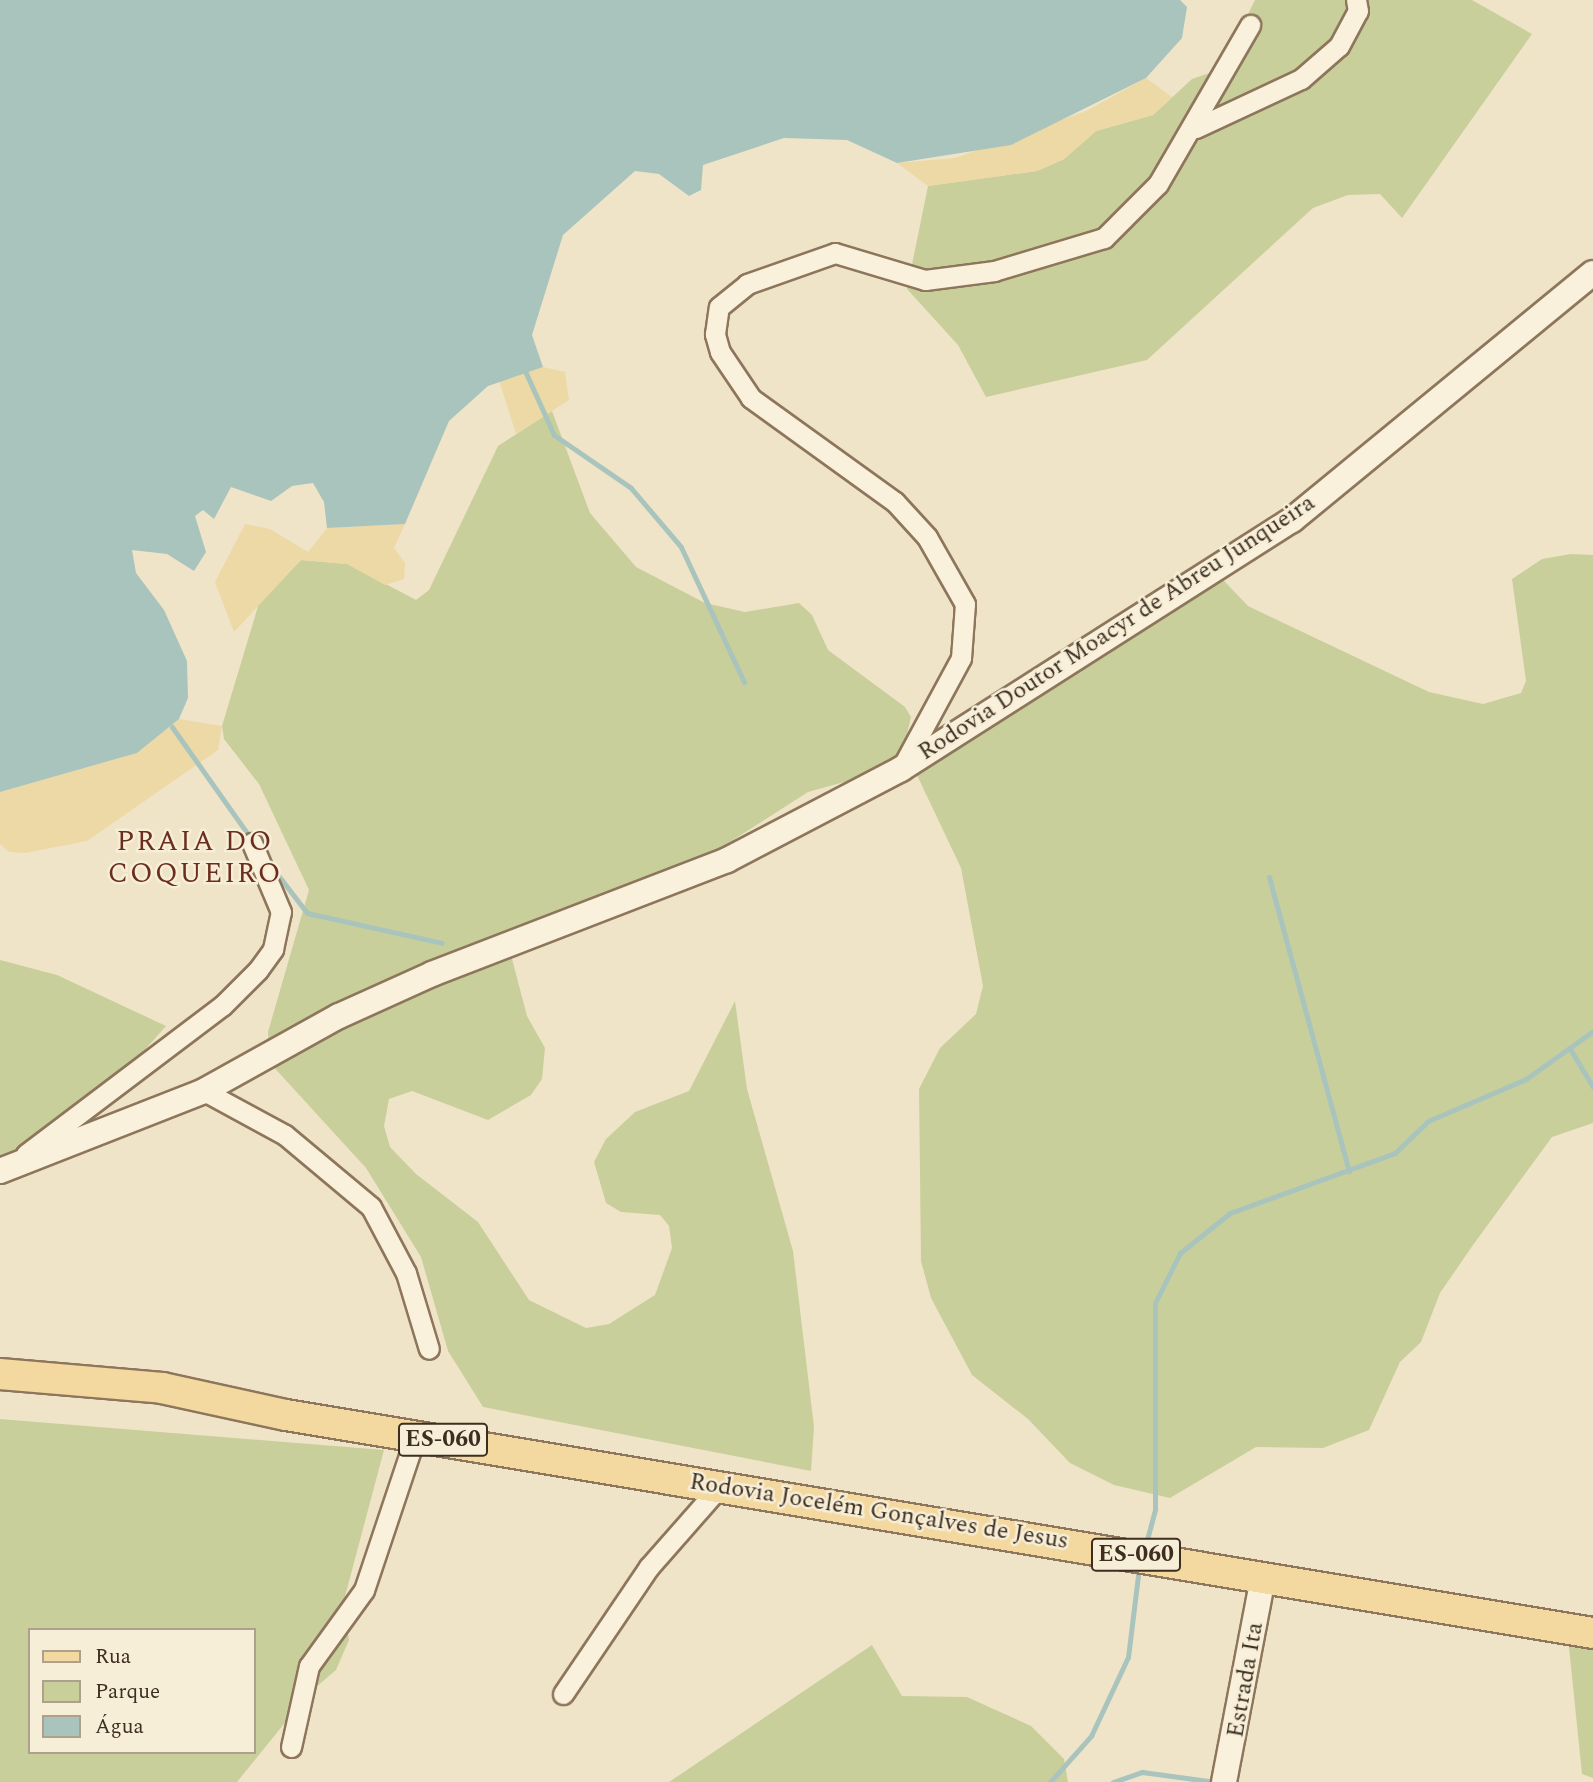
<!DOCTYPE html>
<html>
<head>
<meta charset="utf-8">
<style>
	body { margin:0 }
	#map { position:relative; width:1593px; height:1782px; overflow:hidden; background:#f0e4c8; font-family:Spectral,serif }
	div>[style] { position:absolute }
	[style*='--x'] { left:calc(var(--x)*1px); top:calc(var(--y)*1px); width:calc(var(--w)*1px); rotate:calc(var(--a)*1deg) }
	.green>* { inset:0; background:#c9cf9b }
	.sand>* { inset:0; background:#ecd9a5 }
	.water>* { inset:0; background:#a9c4bc }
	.stream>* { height:5px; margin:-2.5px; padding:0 2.5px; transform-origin:2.5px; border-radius:2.5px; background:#a9c4bc }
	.roads { filter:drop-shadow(2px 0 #8d765c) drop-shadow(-2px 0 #8d765c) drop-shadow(0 2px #8d765c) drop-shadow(0 -2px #8d765c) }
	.minor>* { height:19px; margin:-9.5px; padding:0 9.5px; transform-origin:9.5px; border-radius:9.5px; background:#faf1dc }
	.tertiary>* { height:24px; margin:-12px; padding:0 12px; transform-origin:12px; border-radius:12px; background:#faf1dc }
	.primary>* { height:30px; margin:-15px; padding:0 15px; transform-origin:15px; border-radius:15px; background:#f3d9a0 }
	span { translate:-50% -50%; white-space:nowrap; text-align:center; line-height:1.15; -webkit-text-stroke:5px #f7eed8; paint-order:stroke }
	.shield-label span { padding:2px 5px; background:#f7eed8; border:2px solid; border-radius:5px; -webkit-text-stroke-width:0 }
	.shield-label { font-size:23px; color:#3d2e20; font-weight:700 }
	.street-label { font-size:24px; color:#3d2e20 }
	.quarter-label { font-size:28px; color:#6b2e1e; letter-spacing:2px }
	.legend { position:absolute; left:28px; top:1628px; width:228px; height:126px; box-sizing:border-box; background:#f7eed8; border:2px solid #ada18e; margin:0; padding:9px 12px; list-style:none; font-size:21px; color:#3d2e20 }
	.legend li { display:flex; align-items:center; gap:14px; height:35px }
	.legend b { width:35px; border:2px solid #ada18e }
</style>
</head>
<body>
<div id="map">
	<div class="green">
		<i style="clip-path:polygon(1255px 0,1472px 0,1532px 34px,1402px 218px,1380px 194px,1348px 195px,1313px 208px,1147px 360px,986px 397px,958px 345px,907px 289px,928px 186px,1037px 171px,1064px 159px,1096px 131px,1153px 115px,1192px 79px,1221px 69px)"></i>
		<i style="clip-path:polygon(552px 411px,590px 513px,636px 567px,705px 603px,745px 612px,799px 603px,812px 615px,828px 650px,905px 707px,911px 717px,904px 747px,877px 773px,808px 792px,722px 847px,535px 927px,505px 932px,527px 1016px,545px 1048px,542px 1079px,531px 1095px,488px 1120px,412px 1091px,389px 1099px,384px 1126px,390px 1147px,416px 1174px,478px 1222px,529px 1300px,586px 1328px,609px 1324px,655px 1295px,672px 1248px,669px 1226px,660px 1215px,621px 1212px,606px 1203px,594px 1162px,606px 1139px,635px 1112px,689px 1091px,735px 1001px,747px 1089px,793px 1251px,814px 1427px,811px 1471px,483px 1407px,448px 1351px,421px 1257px,366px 1168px,270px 1063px,268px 1032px,309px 890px,259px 784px,224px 739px,222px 726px,259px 603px,301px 560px,348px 564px,416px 600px,429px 590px,498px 446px)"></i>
		<i style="clip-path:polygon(1571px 554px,1593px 555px,1593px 1123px,1552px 1137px,1473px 1245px,1440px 1293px,1421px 1342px,1400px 1362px,1369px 1430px,1323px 1448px,1256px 1447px,1170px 1498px,1114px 1485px,1070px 1463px,1028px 1419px,972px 1375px,931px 1298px,921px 1261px,919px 1089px,940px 1048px,976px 1014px,983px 986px,961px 868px,907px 754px,1205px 561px,1248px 606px,1429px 692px,1483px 704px,1521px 693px,1526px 681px,1512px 579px,1542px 559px)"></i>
		<i style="clip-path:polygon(0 960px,57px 975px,166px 1026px,134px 1062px,0 1168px)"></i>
		<i style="clip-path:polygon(evenodd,0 1419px,384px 1450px,343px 1604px,349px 1640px,336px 1670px,309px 1693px,237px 1782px,0 1782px,0 1419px,30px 1630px,254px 1630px,254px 1752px,30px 1752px,30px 1630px)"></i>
		<i style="clip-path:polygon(1568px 1638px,1593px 1643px,1593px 1778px,1582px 1774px)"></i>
		<i style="clip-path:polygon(872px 1645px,902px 1696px,967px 1697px,1031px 1726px,1064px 1759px,1068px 1782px,669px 1782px)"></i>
	</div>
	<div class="sand">
		<i style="clip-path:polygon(1146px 78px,1172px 97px,1153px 115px,1096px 131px,1064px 159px,1037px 171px,928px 186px,897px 163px,955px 158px,1086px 111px)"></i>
		<i style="clip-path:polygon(543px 367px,565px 372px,569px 400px,516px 434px,499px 380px)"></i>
		<i style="clip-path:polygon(245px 524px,270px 529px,308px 552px,327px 528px,405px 524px,394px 548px,405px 563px,404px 579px,385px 585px,347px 564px,301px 560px,234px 632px,215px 582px)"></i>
		<i style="clip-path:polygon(179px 719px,222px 726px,218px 750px,87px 841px,25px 853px,9px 852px,0 844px,0 792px,137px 753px)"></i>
	</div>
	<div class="water">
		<i style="clip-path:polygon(0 0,1180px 0,1187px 7px,1182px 38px,1146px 78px,1011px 145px,897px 163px,847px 140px,784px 138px,703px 165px,701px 190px,689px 196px,659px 174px,635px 171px,563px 235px,532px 335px,543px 367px,488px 386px,449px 421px,405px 524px,327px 528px,324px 502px,313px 483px,292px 486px,271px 501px,231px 487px,214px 519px,203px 510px,195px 516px,206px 552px,194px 571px,167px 554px,132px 550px,136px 573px,164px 610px,187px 661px,188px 698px,179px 719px,137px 753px,0 792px)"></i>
	</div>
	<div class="stream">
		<i style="--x:525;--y:371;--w:70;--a:65.6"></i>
		<i style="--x:554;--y:435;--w:93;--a:34.5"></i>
		<i style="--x:631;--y:488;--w:77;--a:49.7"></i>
		<i style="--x:681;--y:547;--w:149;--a:65"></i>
		<i style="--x:172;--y:727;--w:138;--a:54.7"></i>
		<i style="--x:268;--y:862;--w:64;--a:52.6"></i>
		<i style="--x:307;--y:913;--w:138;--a:12.5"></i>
		<i style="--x:1269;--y:877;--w:305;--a:74.8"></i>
		<i style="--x:1570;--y:1049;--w:44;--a:58.8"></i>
		<i style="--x:1145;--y:1547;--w:39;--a:-75"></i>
		<i style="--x:1155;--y:1509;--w:206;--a:-90"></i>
		<i style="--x:1155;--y:1303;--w:56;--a:-63.4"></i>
		<i style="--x:1180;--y:1253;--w:64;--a:-38.7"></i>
		<i style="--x:1230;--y:1213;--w:176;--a:-20"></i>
		<i style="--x:1395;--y:1153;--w:46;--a:-44.1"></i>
		<i style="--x:1428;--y:1121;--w:107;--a:-23.2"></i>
		<i style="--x:1526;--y:1079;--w:82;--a:-35.6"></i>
		<i style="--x:1050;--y:1782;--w:62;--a:-48.3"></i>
		<i style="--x:1091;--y:1736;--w:87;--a:-64.9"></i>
		<i style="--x:1128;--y:1657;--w:91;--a:-83"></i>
		<i style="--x:1113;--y:1782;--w:31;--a:-19"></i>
		<i style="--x:1142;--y:1772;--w:75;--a:7.7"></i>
	</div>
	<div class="roads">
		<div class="minor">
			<i style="--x:1196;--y:128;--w:116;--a:-25"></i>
			<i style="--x:1301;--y:79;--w:50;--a:-41"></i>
			<i style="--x:1339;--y:46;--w:40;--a:-62"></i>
			<i style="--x:1358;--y:11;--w:11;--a:-100"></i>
			<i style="--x:901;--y:769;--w:126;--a:-61.6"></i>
			<i style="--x:961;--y:658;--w:54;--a:-85.8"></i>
			<i style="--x:965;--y:604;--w:77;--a:-119.6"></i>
			<i style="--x:927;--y:537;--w:47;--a:-132.4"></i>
			<i style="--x:895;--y:502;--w:178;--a:-144.2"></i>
			<i style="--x:751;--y:398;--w:55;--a:-124"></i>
			<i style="--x:720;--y:352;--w:19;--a:-106"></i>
			<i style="--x:715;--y:334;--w:27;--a:-82"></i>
			<i style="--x:719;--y:307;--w:36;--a:-39"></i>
			<i style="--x:747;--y:284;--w:93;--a:-19.4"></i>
			<i style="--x:835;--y:253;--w:94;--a:16.7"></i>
			<i style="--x:925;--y:280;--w:70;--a:-7.4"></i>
			<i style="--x:994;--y:271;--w:115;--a:-16.7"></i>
			<i style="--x:1104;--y:238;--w:76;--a:-45"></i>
			<i style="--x:1158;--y:184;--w:184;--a:-59.9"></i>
			<i style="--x:204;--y:1091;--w:92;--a:28.5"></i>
			<i style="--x:285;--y:1135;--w:112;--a:39.9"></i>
			<i style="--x:371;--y:1207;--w:75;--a:62.1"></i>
			<i style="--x:406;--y:1273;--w:79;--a:73.2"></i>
			<i style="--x:26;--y:1154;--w:246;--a:-37.1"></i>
			<i style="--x:222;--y:1006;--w:51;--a:-45"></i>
			<i style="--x:258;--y:970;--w:26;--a:-54"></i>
			<i style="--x:273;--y:949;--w:38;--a:-78"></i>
			<i style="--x:281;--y:912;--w:75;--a:-112.8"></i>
			<i style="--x:563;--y:1694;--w:153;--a:-55.9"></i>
			<i style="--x:649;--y:1567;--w:109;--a:-48.7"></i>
			<i style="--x:291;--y:1747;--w:83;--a:-77.5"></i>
			<i style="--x:309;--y:1666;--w:94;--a:-54.1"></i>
			<i style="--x:364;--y:1590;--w:163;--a:-71.5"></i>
		</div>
		<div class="tertiary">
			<i style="--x:0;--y:1171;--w:219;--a:-21.4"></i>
			<i style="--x:204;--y:1091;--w:154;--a:-29.1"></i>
			<i style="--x:339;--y:1016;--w:102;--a:-24.3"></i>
			<i style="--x:432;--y:974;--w:316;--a:-21.1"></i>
			<i style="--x:727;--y:860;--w:196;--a:-27.6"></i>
			<i style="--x:901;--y:769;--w:464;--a:-32.5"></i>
			<i style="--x:1292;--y:520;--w:389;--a:-39.4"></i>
			<i style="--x:1224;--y:1782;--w:208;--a:-79.2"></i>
		</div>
		<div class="primary">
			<i style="--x:0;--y:1374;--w:163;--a:4.9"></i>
			<i style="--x:162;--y:1388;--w:127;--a:12.3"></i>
			<i style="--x:286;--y:1415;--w:1325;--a:9.47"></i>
		</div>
	</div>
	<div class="shield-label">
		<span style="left:443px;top:1440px">ES-060</span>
		<span style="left:1136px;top:1555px">ES-060</span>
	</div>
	<div class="street-label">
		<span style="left:1117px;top:628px;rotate:-33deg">Rodovia Doutor Moacyr de Abreu Junqueira</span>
		<span style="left:879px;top:1512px;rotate:9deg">Rodovia Jocelém Gonçalves de Jesus</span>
		<span style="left:1246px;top:1680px;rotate:-80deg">Estrada Ita</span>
	</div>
	<div class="quarter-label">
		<span style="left:195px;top:858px">PRAIA DO<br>COQUEIRO</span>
	</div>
	<ul class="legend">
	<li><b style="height:9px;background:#f3d9a0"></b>Rua</li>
	<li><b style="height:19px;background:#c9cf9b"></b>Parque</li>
	<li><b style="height:19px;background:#a9c4bc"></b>Água</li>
	</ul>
</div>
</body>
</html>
